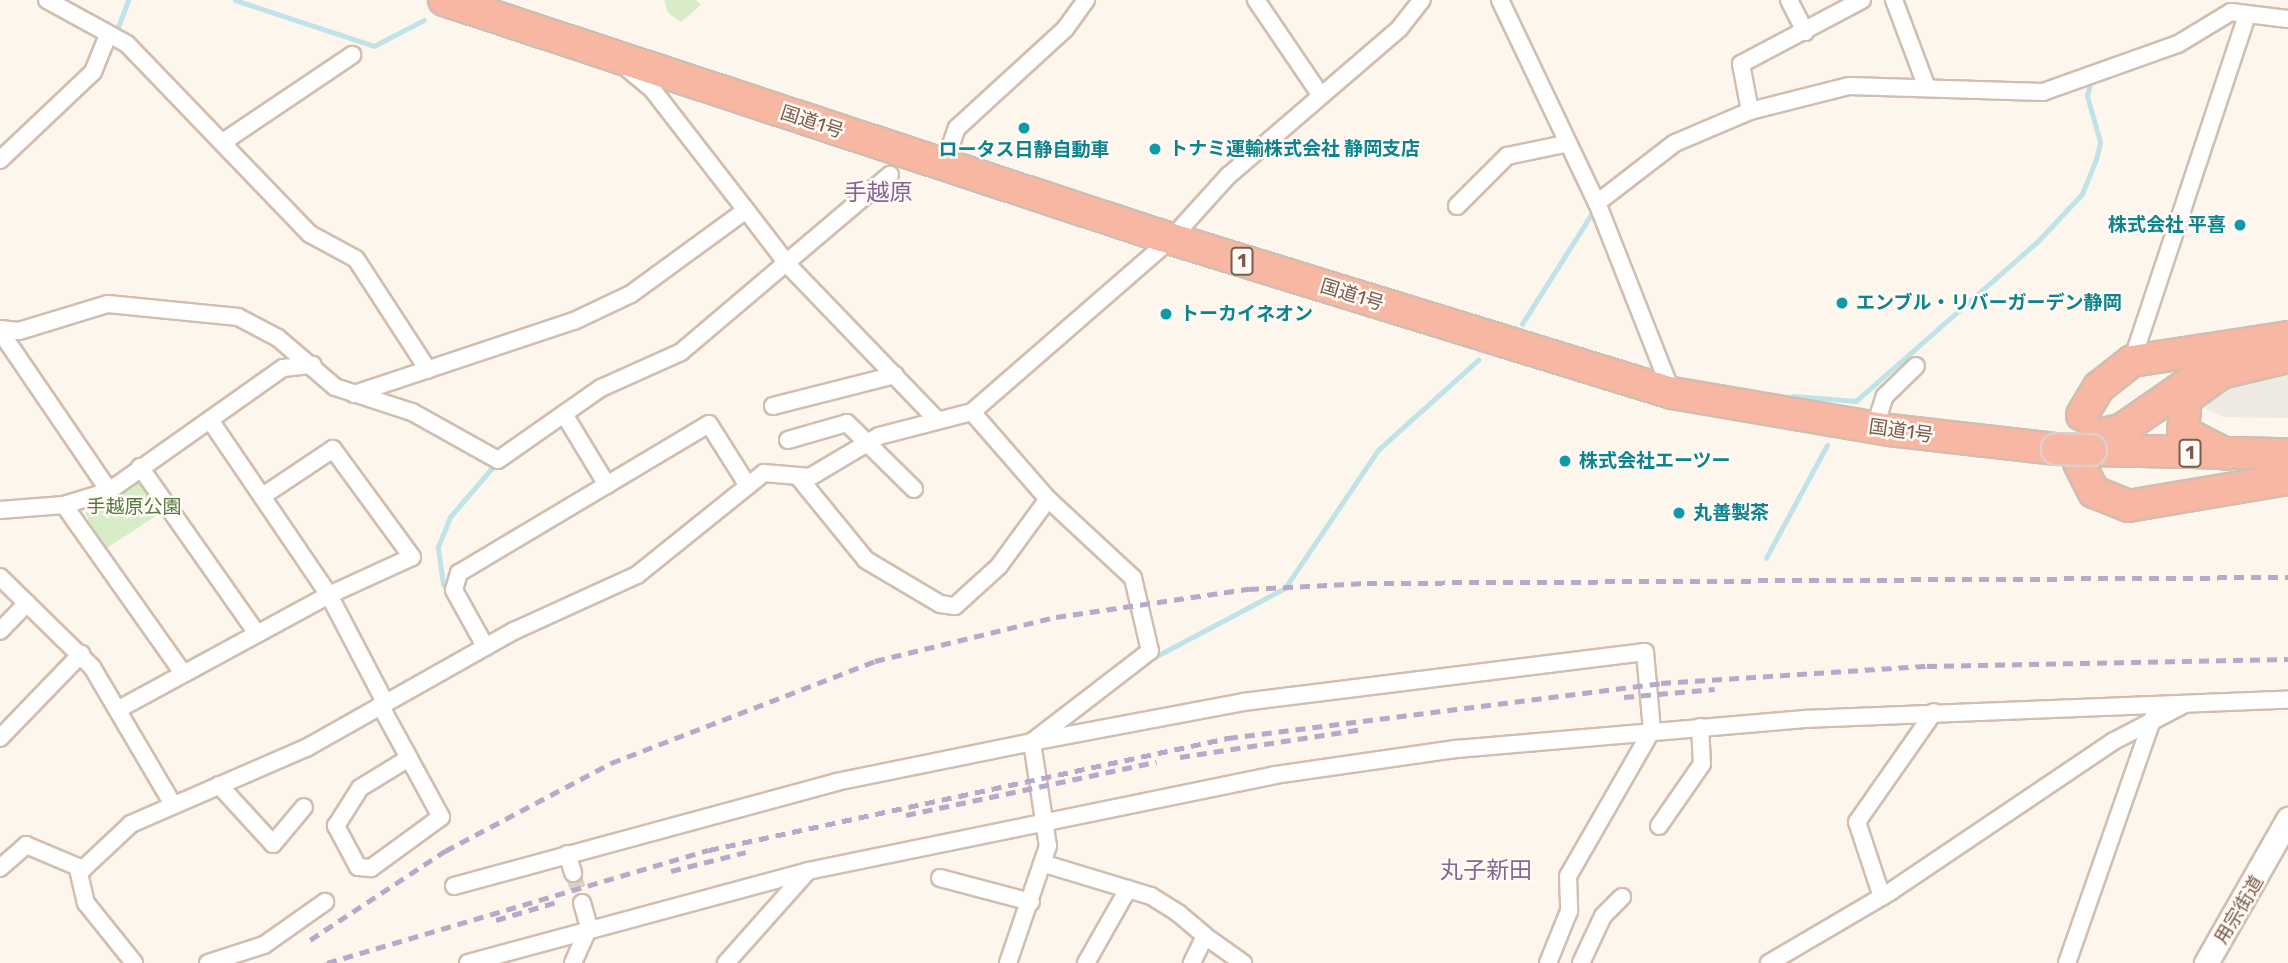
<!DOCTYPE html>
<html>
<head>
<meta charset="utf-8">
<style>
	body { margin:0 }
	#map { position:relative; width:2288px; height:963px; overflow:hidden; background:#fdf6ec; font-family:Rubik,"Noto Sans JP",sans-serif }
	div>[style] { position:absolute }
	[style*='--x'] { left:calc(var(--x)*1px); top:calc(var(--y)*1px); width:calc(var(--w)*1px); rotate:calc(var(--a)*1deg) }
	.industrial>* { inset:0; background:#efe9e4 }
	.green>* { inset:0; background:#d8ecc9 }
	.stream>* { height:4.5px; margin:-2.25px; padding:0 2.25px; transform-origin:2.25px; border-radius:2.25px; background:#bfe3e8 }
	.street-tunnel>* { height:16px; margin-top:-8px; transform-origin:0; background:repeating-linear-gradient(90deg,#dcd0c4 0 16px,transparent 0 24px) }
	.roads { filter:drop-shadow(2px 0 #d1beb0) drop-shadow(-2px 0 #d1beb0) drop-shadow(0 2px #d1beb0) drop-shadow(0 -2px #d1beb0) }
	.street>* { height:16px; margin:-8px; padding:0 8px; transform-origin:8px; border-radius:8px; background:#fff }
	.secondary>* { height:23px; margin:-11.5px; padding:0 11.5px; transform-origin:11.5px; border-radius:11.5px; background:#fff }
	.highway>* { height:30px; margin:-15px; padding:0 15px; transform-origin:15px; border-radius:15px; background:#f7b7a3 }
	.rail>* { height:4.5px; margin-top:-2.25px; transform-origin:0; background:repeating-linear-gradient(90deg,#b9a8c9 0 10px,transparent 0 17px) }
	.bridges { filter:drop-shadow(2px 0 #dad1cd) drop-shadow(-2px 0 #dad1cd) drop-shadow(0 2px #dad1cd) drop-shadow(0 -2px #dad1cd) }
	.highway-bridge>* { height:30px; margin:-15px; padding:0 15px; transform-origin:15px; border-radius:15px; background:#f7b7a3 }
	.dots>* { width:19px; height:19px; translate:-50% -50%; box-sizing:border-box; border:4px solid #fffaf3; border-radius:50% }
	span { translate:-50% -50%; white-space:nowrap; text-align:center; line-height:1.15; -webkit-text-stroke:5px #fffaf3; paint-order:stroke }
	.shield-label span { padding:2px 5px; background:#fffaf3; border:2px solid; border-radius:5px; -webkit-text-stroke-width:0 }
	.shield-label { font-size:18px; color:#7a5c4d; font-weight:700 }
	.street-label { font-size:19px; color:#7a5c4d }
	.culture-label { font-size:19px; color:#0d838f; font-weight:700 }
	.left { translate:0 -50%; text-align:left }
	.right { translate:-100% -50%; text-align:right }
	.park-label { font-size:19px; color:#537a41 }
	.quarter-label { font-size:23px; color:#846695 }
</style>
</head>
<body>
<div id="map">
	<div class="industrial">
		<i style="clip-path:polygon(2288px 366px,2288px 418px,2224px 417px,2196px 404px,2201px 395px)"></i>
	</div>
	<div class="green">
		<i style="clip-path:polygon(664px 0,696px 0,701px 5px,681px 22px,668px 13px)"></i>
		<i style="clip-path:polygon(138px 480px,162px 512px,104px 550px,85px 513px)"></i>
	</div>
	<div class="stream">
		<i style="--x:235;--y:0;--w:146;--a:18.3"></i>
		<i style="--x:374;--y:46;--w:56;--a:-27.5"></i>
		<i style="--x:116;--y:32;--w:34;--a:-69"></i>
		<i style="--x:1522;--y:324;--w:135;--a:-57.7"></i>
		<i style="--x:1793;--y:396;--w:63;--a:4.5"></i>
		<i style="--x:1856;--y:401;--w:241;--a:-41.3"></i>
		<i style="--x:2037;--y:242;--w:66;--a:-46.8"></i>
		<i style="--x:2082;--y:194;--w:37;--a:-68"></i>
		<i style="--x:2096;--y:160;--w:18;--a:-77"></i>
		<i style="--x:2100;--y:142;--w:48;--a:-105.8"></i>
		<i style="--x:2087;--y:96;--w:16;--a:-75"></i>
		<i style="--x:1766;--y:558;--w:128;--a:-61.6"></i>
		<i style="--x:468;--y:631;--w:53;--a:-118"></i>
		<i style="--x:443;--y:584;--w:37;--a:-98"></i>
		<i style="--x:438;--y:547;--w:32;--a:-68"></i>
		<i style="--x:450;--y:517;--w:65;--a:-49.4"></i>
		<i style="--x:1153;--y:658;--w:149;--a:-27.9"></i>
		<i style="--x:1285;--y:588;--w:166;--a:-56"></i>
		<i style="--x:1378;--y:450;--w:135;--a:-42"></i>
	</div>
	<div class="street-tunnel">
		<i style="--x:573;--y:873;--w:31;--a:73"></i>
	</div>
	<div class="roads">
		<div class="street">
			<i style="--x:47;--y:0;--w:91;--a:28.8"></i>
			<i style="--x:127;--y:44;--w:264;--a:46.1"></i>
			<i style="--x:310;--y:234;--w:52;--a:28.5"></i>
			<i style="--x:356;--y:259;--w:132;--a:57"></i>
			<i style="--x:1256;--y:0;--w:114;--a:55.8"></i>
			<i style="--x:1500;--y:0;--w:225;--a:64.5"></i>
			<i style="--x:1789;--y:0;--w:36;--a:63"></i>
			<i style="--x:1894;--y:0;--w:94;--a:69.4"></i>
			<i style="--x:628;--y:69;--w:31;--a:40"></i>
			<i style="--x:652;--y:89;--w:153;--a:52.2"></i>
			<i style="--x:1750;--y:111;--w:48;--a:-100.8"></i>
			<i style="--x:1741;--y:64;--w:137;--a:-27.9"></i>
			<i style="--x:223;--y:142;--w:156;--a:-34"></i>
			<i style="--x:0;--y:160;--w:128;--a:-43.4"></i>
			<i style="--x:93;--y:72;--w:40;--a:-68"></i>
			<i style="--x:944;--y:165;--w:39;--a:-71"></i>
			<i style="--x:957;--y:128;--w:147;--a:-42.5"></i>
			<i style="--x:1065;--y:29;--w:36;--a:-54"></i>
			<i style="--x:1457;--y:206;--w:71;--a:-45"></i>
			<i style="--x:1507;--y:156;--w:59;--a:-11.7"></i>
			<i style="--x:0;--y:329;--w:19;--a:6"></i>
			<i style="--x:19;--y:331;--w:93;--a:-16.9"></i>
			<i style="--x:108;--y:304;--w:131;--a:5.7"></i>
			<i style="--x:238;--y:317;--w:45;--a:27.7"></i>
			<i style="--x:278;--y:338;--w:75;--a:40.7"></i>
			<i style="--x:335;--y:387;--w:81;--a:18"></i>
			<i style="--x:412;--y:412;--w:98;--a:29.2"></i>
			<i style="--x:498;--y:460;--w:126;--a:-35"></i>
			<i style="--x:601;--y:388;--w:88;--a:-24.2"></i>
			<i style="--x:681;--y:352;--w:274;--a:-40.3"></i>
			<i style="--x:0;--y:331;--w:194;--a:55.7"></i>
			<i style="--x:2132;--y:361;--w:365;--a:-71.6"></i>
			<i style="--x:1672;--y:393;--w:204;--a:-111.5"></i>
			<i style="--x:1597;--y:203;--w:98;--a:-37.6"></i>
			<i style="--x:1675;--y:143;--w:82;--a:-23.1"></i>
			<i style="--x:1750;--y:111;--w:102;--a:-14.2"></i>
			<i style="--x:1849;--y:86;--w:194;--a:1.8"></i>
			<i style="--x:2043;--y:92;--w:143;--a:-19.6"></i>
			<i style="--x:2178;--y:44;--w:62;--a:-31.1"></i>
			<i style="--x:2231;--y:12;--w:57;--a:7"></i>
			<i style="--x:354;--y:394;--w:232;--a:-18.4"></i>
			<i style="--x:574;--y:321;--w:63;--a:-25.3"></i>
			<i style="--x:631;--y:294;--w:142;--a:-36.1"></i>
			<i style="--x:746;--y:210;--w:71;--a:52.5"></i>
			<i style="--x:789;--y:266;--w:212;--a:46.1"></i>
			<i style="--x:773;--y:406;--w:126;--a:-14.3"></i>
			<i style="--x:972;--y:412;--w:116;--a:48.9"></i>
			<i style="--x:1048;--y:499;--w:116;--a:42.9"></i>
			<i style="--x:1133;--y:578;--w:75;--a:76.9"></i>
			<i style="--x:1150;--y:651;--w:149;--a:142.4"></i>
			<i style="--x:1032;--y:742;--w:105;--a:81.3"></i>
			<i style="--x:1048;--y:846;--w:124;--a:108.9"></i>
			<i style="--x:564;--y:414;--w:83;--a:58.8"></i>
			<i style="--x:1878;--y:417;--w:22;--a:-72"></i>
			<i style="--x:1885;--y:396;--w:43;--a:-44.1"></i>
			<i style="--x:210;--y:420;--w:212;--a:55.8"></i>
			<i style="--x:329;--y:595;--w:121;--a:62.4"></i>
			<i style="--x:788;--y:440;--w:61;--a:-16.1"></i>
			<i style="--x:847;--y:423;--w:94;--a:44.6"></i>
			<i style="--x:140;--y:467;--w:202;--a:54.9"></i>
			<i style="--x:800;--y:479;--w:104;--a:50.8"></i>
			<i style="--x:866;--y:560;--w:86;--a:30.7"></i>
			<i style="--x:940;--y:604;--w:15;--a:8"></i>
			<i style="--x:955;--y:606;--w:59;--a:-42.3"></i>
			<i style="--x:999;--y:566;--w:83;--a:-53.8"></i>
			<i style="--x:64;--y:505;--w:206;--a:54.7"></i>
			<i style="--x:0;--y:510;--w:64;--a:-4.5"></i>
			<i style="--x:64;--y:505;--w:47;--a:-17.3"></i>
			<i style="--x:109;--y:491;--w:213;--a:-35.3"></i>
			<i style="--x:283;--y:368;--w:30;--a:-6"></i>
			<i style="--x:0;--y:577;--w:129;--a:44.4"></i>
			<i style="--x:92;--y:667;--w:158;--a:59.5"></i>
			<i style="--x:0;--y:631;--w:39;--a:-46"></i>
			<i style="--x:485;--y:646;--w:64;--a:-119"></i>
			<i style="--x:454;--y:590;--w:18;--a:-74"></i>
			<i style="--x:459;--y:573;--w:291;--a:-30.8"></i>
			<i style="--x:709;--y:424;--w:73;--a:57.8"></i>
			<i style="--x:380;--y:705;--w:60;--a:61.3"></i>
			<i style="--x:409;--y:758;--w:67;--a:61.5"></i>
			<i style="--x:441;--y:817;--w:87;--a:143.9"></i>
			<i style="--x:371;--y:868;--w:13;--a:-176"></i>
			<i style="--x:358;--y:867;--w:47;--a:-118.2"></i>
			<i style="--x:336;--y:826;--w:45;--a:-57.7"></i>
			<i style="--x:360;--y:788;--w:57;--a:-31.5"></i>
			<i style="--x:119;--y:709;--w:239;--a:-28.5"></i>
			<i style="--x:329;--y:595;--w:91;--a:-24.6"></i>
			<i style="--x:412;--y:557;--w:134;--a:-126.2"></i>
			<i style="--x:333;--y:449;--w:83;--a:146.3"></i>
			<i style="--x:0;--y:738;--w:117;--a:-46"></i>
			<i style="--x:219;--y:785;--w:80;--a:47.5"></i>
			<i style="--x:273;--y:844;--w:48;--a:-50"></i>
			<i style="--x:1659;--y:826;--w:75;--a:-55.3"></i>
			<i style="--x:1702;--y:764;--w:37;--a:-93"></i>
			<i style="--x:567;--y:854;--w:20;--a:72"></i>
			<i style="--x:1045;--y:864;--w:111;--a:16.8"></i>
			<i style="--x:1151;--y:896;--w:32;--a:32"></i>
			<i style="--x:1178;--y:913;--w:35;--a:40"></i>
			<i style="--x:1205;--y:936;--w:30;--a:116"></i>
			<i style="--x:0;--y:868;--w:35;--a:-41"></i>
			<i style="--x:26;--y:845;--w:62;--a:22.8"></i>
			<i style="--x:83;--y:869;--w:66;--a:-43.2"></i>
			<i style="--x:131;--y:824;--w:191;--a:-23.5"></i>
			<i style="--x:306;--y:748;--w:239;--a:-29.4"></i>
			<i style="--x:514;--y:631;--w:135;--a:-24.5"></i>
			<i style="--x:637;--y:575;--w:163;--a:-38.8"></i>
			<i style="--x:764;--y:473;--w:46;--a:5"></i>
			<i style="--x:810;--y:477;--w:80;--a:-30.7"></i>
			<i style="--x:879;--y:436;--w:96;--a:-14.5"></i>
			<i style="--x:972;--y:412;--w:264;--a:-41"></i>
			<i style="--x:1171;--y:239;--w:85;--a:-47.9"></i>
			<i style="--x:1228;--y:176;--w:225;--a:-40.7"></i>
			<i style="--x:1399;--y:29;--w:37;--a:-52"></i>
			<i style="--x:78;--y:869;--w:35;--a:77"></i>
			<i style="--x:86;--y:903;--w:77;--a:51.3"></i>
			<i style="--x:940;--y:878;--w:94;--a:14.8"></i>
			<i style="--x:454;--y:886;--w:396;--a:-15.2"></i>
			<i style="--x:836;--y:782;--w:200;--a:-11.5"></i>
			<i style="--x:1032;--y:742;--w:215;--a:-10.7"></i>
			<i style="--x:1243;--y:702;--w:405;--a:-7.1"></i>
			<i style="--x:1645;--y:652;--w:78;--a:84.9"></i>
			<i style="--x:1652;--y:730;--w:168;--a:119.9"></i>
			<i style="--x:1568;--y:876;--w:35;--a:88"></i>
			<i style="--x:1569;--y:911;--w:56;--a:112"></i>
			<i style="--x:1882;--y:897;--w:79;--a:-108.4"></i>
			<i style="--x:1857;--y:822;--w:134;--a:-55"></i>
			<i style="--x:1205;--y:936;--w:47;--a:35.4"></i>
			<i style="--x:208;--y:963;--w:59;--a:-17.8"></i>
			<i style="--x:264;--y:945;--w:75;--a:-35.2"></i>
			<i style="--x:468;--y:963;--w:352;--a:-15.1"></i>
			<i style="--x:808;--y:871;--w:477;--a:-11.6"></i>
			<i style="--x:1275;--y:775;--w:183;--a:-8.2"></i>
			<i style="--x:1456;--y:749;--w:351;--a:-4.9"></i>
			<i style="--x:1806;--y:719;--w:482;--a:-2.3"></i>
			<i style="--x:573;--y:963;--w:39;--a:-66"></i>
			<i style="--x:589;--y:927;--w:25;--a:-106"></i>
			<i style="--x:726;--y:963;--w:123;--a:-48.3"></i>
			<i style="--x:1086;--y:963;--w:85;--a:-60.4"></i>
			<i style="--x:1581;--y:963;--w:52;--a:-64.9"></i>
			<i style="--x:1603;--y:916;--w:27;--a:-45"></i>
			<i style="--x:1769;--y:963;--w:140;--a:-30.4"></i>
			<i style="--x:1890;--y:892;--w:268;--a:-34"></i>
			<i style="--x:2112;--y:742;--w:82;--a:-27.5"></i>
			<i style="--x:2067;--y:963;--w:260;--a:-70.7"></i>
		</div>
		<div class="secondary">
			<i style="--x:2206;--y:963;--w:166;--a:-60.3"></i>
		</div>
		<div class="highway">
			<i style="--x:444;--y:0;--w:739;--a:18.21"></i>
			<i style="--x:1146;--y:231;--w:550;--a:17.12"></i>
			<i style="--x:1672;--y:393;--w:220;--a:9.7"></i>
			<i style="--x:1889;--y:430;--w:169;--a:6.5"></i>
			<i style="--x:2082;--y:415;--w:33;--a:-59"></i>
			<i style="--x:2099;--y:387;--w:42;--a:-38.2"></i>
			<i style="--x:2132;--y:361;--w:158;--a:-8.7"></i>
			<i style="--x:2094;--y:436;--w:28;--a:-13"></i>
			<i style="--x:2121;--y:430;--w:90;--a:-34.6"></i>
			<i style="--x:2091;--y:450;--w:197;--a:1.2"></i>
			<i style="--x:2226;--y:454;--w:48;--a:-152.9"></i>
			<i style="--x:2183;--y:432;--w:34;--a:-85"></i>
			<i style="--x:2186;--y:398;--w:43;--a:-35.5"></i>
			<i style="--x:2221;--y:373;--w:69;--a:-13.4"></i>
			<i style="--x:2079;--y:463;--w:33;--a:63"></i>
			<i style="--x:2094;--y:492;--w:37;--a:22"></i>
			<i style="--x:2128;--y:506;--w:162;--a:-9.6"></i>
		</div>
	</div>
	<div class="rail">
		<i style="--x:1624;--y:697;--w:91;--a:-5"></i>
		<i style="--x:1180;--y:757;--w:185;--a:-8.7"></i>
		<i style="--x:906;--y:815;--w:256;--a:-12"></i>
		<i style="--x:671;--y:871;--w:77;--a:-14.2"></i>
		<i style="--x:496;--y:920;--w:67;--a:-16.5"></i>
		<i style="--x:310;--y:940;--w:162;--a:-33.4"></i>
		<i style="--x:445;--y:851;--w:188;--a:-27.9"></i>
		<i style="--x:611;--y:763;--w:283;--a:-21.1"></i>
		<i style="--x:875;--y:661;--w:186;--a:-13.7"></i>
		<i style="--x:1056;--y:617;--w:195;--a:-8.3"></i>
		<i style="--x:1249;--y:589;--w:118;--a:-2.9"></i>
		<i style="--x:1367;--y:583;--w:921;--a:-0.37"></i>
		<i style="--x:327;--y:963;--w:398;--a:-16.5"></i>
		<i style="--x:709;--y:850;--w:531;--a:-12.18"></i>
		<i style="--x:1228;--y:738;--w:436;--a:-7.2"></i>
		<i style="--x:1661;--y:683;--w:267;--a:-3.7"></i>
		<i style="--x:1927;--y:666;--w:361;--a:-1.1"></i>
	</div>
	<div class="bridges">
		<div class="highway-bridge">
			<i style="--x:2057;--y:449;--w:34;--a:2"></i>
		</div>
	</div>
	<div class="dots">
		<i style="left:1024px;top:128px;background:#0f9aa8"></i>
		<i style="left:1155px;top:149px;background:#0f9aa8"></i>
		<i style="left:2240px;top:225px;background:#0f9aa8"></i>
		<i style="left:1842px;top:303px;background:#0f9aa8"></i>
		<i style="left:1166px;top:314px;background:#0f9aa8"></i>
		<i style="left:1565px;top:461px;background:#0f9aa8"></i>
		<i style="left:1679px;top:513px;background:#0f9aa8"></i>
	</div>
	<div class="shield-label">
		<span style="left:1242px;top:261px">1</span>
		<span style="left:2190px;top:453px">1</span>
	</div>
	<div class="street-label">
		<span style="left:812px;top:122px;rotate:18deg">国道1号</span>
		<span style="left:1352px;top:295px;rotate:17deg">国道1号</span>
		<span style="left:1901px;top:431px;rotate:8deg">国道1号</span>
		<span style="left:2239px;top:910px;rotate:-59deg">用宗街道</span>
	</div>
	<div class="culture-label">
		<span class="left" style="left:1169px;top:149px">トナミ運輸株式会社 静岡支店</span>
		<span style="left:1024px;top:150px">ロータス日静自動車</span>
		<span class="right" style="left:2226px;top:225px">株式会社 平喜</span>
		<span class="left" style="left:1856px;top:303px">エンブル・リバーガーデン静岡</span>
		<span class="left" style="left:1180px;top:314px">トーカイネオン</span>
		<span class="left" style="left:1579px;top:461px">株式会社エーツー</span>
		<span class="left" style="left:1693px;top:513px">丸善製茶</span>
	</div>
	<div class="park-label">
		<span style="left:134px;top:507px">手越原公園</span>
	</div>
	<div class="quarter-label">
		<span style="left:878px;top:192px">手越原</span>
		<span style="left:1486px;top:870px">丸子新田</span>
	</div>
</div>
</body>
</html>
